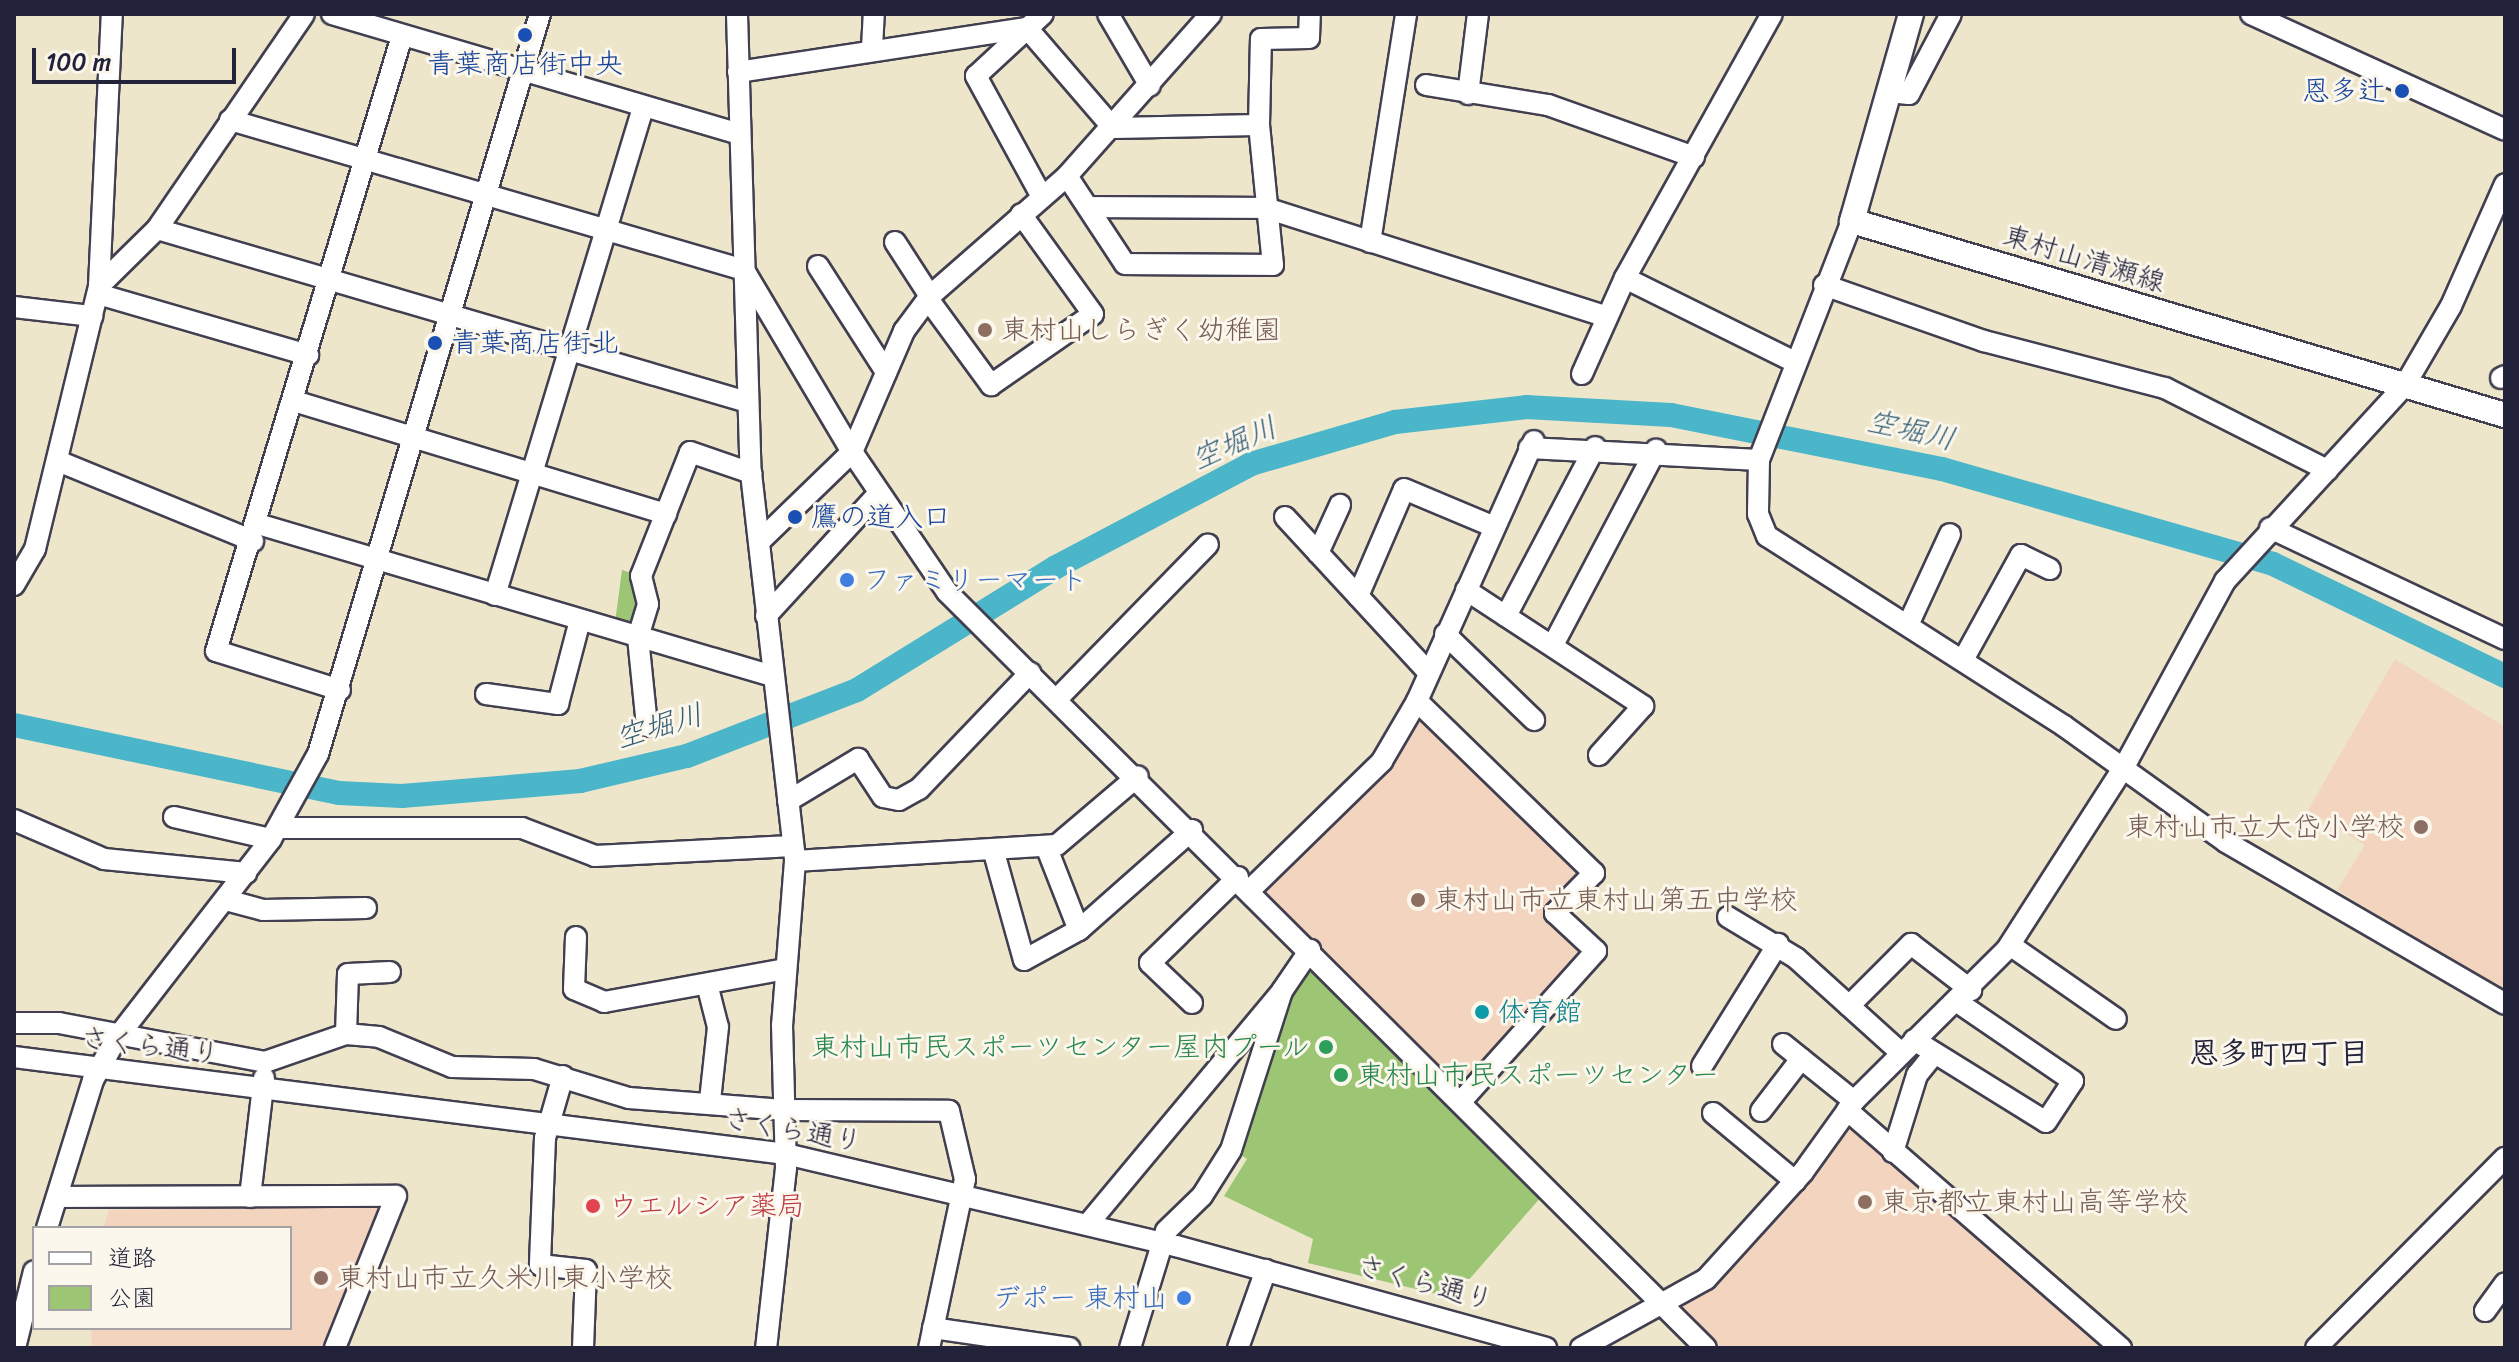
<!DOCTYPE html>
<html>
<head>
<meta charset="utf-8">
<style>
	body { margin:0 }
	#map { position:relative; width:2519px; height:1362px; overflow:hidden; background:#eee6ca; font-family:Sriracha,"Klee One",sans-serif }
	div>[style] { position:absolute }
	[style*='--x'] { left:calc(var(--x)*1px); top:calc(var(--y)*1px); width:calc(var(--w)*1px); rotate:calc(var(--a)*1deg) }
	.built>* { inset:0; background:#f3d4bf }
	.green>* { inset:0; background:#9cc673 }
	.river>* { height:24px; margin:-12px; padding:0 12px; transform-origin:12px; border-radius:12px; background:#4bb5c9 }
	.roads { filter:drop-shadow(2px 0 #413f50) drop-shadow(-2px 0 #413f50) drop-shadow(0 2px #413f50) drop-shadow(0 -2px #413f50) }
	.minor>* { height:20px; margin:-10px; padding:0 10px; transform-origin:10px; border-radius:10px; background:#fff }
	.major>* { height:24px; margin:-12px; padding:0 12px; transform-origin:12px; border-radius:12px; background:#fff }
	.dots>* { width:22px; height:22px; translate:-50% -50%; box-sizing:border-box; border:4px solid #fbf7ec; border-radius:50% }
	span { translate:-50% -50%; white-space:nowrap; text-align:center; line-height:1.15; -webkit-text-stroke:6px #fbf7ec; paint-order:stroke }
	.transit-label { font-size:28px; color:#164399 }
	.right { translate:-100% -50%; text-align:right }
	.left { translate:0 -50%; text-align:left }
	.street-label { font-size:28px; color:#22223b }
	.education-label { font-size:28px; color:#785e54 }
	.shop-label { font-size:28px; color:#366cbe }
	.culture-label { font-size:28px; color:#0d838f }
	.leisure-label { font-size:28px; color:#27864d }
	.health-label { font-size:28px; color:#be3a42 }
	.water-label { font-size:30px; color:#325d74; font-style:italic }
	.neighbourhood-label { font-size:30px; color:#22223b; font-weight:700 }
	.frame { position:absolute; inset:0; border:16px solid #22223b; pointer-events:none }
	.legend { position:absolute; left:32px; top:1226px; width:260px; height:104px; box-sizing:border-box; background:#fbf7ec; border:2px solid #a4a2a5; margin:0; padding:10px 14px; list-style:none; font-size:24px; color:#22223b }
	.legend li { display:flex; align-items:center; gap:16px; height:40px }
	.legend b { width:40px; border:2px solid #a4a2a5 }
	.scale { position:absolute; left:32px; top:48px; width:204px; height:36px; box-sizing:border-box; border:4px solid #22223b; border-top:0; padding-left:10px; font-size:24px; line-height:28px; white-space:nowrap; color:#22223b; -webkit-text-stroke:6px #fbf7ec; paint-order:stroke }
</style>
</head>
<body>
<div id="map">
	<div class="built">
		<i style="clip-path:polygon(2395px 659px,2505px 727px,2505px 993px,2337px 890px,2365px 845px,2308px 810px)"></i>
		<i style="clip-path:polygon(1420px 710px,1587px 874px,1549px 913px,1589px 951px,1464px 1093px,1261px 887px,1386px 764px)"></i>
		<i style="clip-path:polygon(1852px 1122px,2115px 1348px,1720px 1348px,1682px 1310px,1685px 1300px)"></i>
		<i style="clip-path:polygon(382px 1204px,324px 1348px,92px 1348px,91px 1328px,290px 1328px,290px 1228px,103px 1228px,109px 1210px)"></i>
	</div>
	<div class="green">
		<i style="clip-path:polygon(622px 570px,641px 576px,638px 637px,614px 630px)"></i>
		<i style="clip-path:polygon(1312px 972px,1541px 1197px,1453px 1298px,1308px 1263px,1313px 1239px,1224px 1196px,1247px 1159px,1241px 1155px,1291px 995px,1303px 973px)"></i>
	</div>
	<div class="river">
		<i style="--x:14;--y:725;--w:332;--a:11.8"></i>
		<i style="--x:339;--y:793;--w:63;--a:2.7"></i>
		<i style="--x:402;--y:796;--w:179;--a:-4.8"></i>
		<i style="--x:580;--y:781;--w:110;--a:-13.2"></i>
		<i style="--x:687;--y:756;--w:182;--a:-21.2"></i>
		<i style="--x:857;--y:690;--w:234;--a:-31.7"></i>
		<i style="--x:1056;--y:567;--w:221;--a:-27.8"></i>
		<i style="--x:1251;--y:464;--w:150;--a:-16.3"></i>
		<i style="--x:1395;--y:422;--w:132;--a:-6.5"></i>
		<i style="--x:1526;--y:407;--w:145;--a:3.2"></i>
		<i style="--x:1671;--y:415;--w:276;--a:11.3"></i>
		<i style="--x:1942;--y:469;--w:344;--a:16"></i>
		<i style="--x:2273;--y:564;--w:258;--a:25.8"></i>
	</div>
	<div class="roads">
		<div class="minor">
			<i style="--x:332;--y:14;--w:425;--a:16.4"></i>
			<i style="--x:737;--y:14;--w:459;--a:88.3"></i>
			<i style="--x:751;--y:473;--w:390;--a:83.5"></i>
			<i style="--x:795;--y:861;--w:165;--a:94.5"></i>
			<i style="--x:782;--y:1025;--w:143;--a:88.4"></i>
			<i style="--x:786;--y:1168;--w:181;--a:96.3"></i>
			<i style="--x:1108;--y:14;--w:83;--a:59.7"></i>
			<i style="--x:2251;--y:14;--w:279;--a:24.5"></i>
			<i style="--x:872;--y:48;--w:34;--a:-87"></i>
			<i style="--x:738;--y:72;--w:292;--a:-8.7"></i>
			<i style="--x:1027;--y:28;--w:132;--a:49.3"></i>
			<i style="--x:1113;--y:128;--w:146;--a:-1.2"></i>
			<i style="--x:1426;--y:85;--w:124;--a:9.3"></i>
			<i style="--x:1548;--y:105;--w:155;--a:19.6"></i>
			<i style="--x:1889;--y:92;--w:20;--a:6"></i>
			<i style="--x:1909;--y:94;--w:90;--a:-62.3"></i>
			<i style="--x:1468;--y:94;--w:81;--a:-82.9"></i>
			<i style="--x:230;--y:120;--w:535;--a:16.27"></i>
			<i style="--x:1067;--y:176;--w:105;--a:56.6"></i>
			<i style="--x:1125;--y:264;--w:148;--a:0.4"></i>
			<i style="--x:1273;--y:265;--w:141;--a:-95.7"></i>
			<i style="--x:1259;--y:125;--w:86;--a:-88.7"></i>
			<i style="--x:1261;--y:39;--w:48;--a:-1.2"></i>
			<i style="--x:1309;--y:38;--w:24;--a:-88"></i>
			<i style="--x:1042;--y:197;--w:138;--a:-118.6"></i>
			<i style="--x:976;--y:76;--w:91;--a:-42.8"></i>
			<i style="--x:1088;--y:207;--w:178;--a:0.3"></i>
			<i style="--x:1266;--y:208;--w:358;--a:17.7"></i>
			<i style="--x:1852;--y:221;--w:256;--a:111.3"></i>
			<i style="--x:1759;--y:460;--w:54;--a:91.1"></i>
			<i style="--x:1758;--y:514;--w:24;--a:68"></i>
			<i style="--x:1767;--y:536;--w:353;--a:32.6"></i>
			<i style="--x:2064;--y:726;--w:199;--a:35.6"></i>
			<i style="--x:2226;--y:842;--w:323;--a:30.1"></i>
			<i style="--x:157;--y:229;--w:615;--a:16.34"></i>
			<i style="--x:895;--y:242;--w:64;--a:57.1"></i>
			<i style="--x:1370;--y:242;--w:231;--a:-81"></i>
			<i style="--x:818;--y:266;--w:126;--a:57.3"></i>
			<i style="--x:744;--y:270;--w:212;--a:59.3"></i>
			<i style="--x:852;--y:452;--w:169;--a:55.8"></i>
			<i style="--x:947;--y:592;--w:1071;--a:44.89"></i>
			<i style="--x:1625;--y:278;--w:190;--a:26.3"></i>
			<i style="--x:1824;--y:285;--w:170;--a:19.3"></i>
			<i style="--x:1984;--y:341;--w:187;--a:14.6"></i>
			<i style="--x:2165;--y:388;--w:182;--a:26.8"></i>
			<i style="--x:99;--y:286;--w:81;--a:-44.5"></i>
			<i style="--x:157;--y:229;--w:260;--a:-55.6"></i>
			<i style="--x:98;--y:294;--w:219;--a:16.2"></i>
			<i style="--x:928;--y:299;--w:107;--a:53.8"></i>
			<i style="--x:991;--y:385;--w:124;--a:-34.8"></i>
			<i style="--x:1093;--y:314;--w:123;--a:-125.8"></i>
			<i style="--x:14;--y:307;--w:79;--a:6.6"></i>
			<i style="--x:1582;--y:374;--w:105;--a:-65.9"></i>
			<i style="--x:1625;--y:278;--w:302;--a:-60.9"></i>
			<i style="--x:2501;--y:378;--w:4;--a:-27"></i>
			<i style="--x:294;--y:401;--w:389;--a:16.9"></i>
			<i style="--x:1529;--y:448;--w:230;--a:3"></i>
			<i style="--x:58;--y:461;--w:211;--a:22.3"></i>
			<i style="--x:1285;--y:517;--w:212;--a:47.3"></i>
			<i style="--x:258;--y:524;--w:536;--a:16.47"></i>
			<i style="--x:2270;--y:528;--w:260;--a:25.3"></i>
			<i style="--x:759;--y:542;--w:129;--a:-44.1"></i>
			<i style="--x:852;--y:452;--w:132;--a:-66.7"></i>
			<i style="--x:904;--y:331;--w:44;--a:-53.4"></i>
			<i style="--x:930;--y:296;--w:182;--a:-41.2"></i>
			<i style="--x:1067;--y:176;--w:217;--a:-48.4"></i>
			<i style="--x:1318;--y:553;--w:53;--a:-65.4"></i>
			<i style="--x:14;--y:585;--w:42;--a:-59.7"></i>
			<i style="--x:35;--y:549;--w:271;--a:-76.3"></i>
			<i style="--x:99;--y:286;--w:272;--a:-87.3"></i>
			<i style="--x:1466;--y:590;--w:212;--a:33.2"></i>
			<i style="--x:1643;--y:706;--w:66;--a:131.9"></i>
			<i style="--x:495;--y:595;--w:509;--a:-73.1"></i>
			<i style="--x:1358;--y:596;--w:116;--a:-66.7"></i>
			<i style="--x:1404;--y:489;--w:95;--a:22.8"></i>
			<i style="--x:766;--y:616;--w:167;--a:-47.4"></i>
			<i style="--x:1506;--y:616;--w:191;--a:-62.2"></i>
			<i style="--x:1908;--y:625;--w:100;--a:-65.2"></i>
			<i style="--x:1445;--y:634;--w:124;--a:44"></i>
			<i style="--x:1553;--y:645;--w:221;--a:-62.2"></i>
			<i style="--x:1963;--y:660;--w:120;--a:-61.1"></i>
			<i style="--x:2021;--y:555;--w:32;--a:26"></i>
			<i style="--x:340;--y:690;--w:130;--a:-162.5"></i>
			<i style="--x:216;--y:651;--w:643;--a:-73.17"></i>
			<i style="--x:486;--y:694;--w:73;--a:7.9"></i>
			<i style="--x:558;--y:704;--w:87;--a:-75.3"></i>
			<i style="--x:1057;--y:699;--w:216;--a:-45.7"></i>
			<i style="--x:1417;--y:701;--w:247;--a:44.2"></i>
			<i style="--x:1594;--y:873;--w:56;--a:134.3"></i>
			<i style="--x:1555;--y:913;--w:56;--a:42.8"></i>
			<i style="--x:1596;--y:951;--w:199;--a:131.9"></i>
			<i style="--x:647;--y:726;--w:89;--a:-95.8"></i>
			<i style="--x:638;--y:637;--w:34;--a:-73"></i>
			<i style="--x:648;--y:604;--w:29;--a:-104"></i>
			<i style="--x:641;--y:576;--w:133;--a:-68.4"></i>
			<i style="--x:690;--y:452;--w:65;--a:19"></i>
			<i style="--x:788;--y:801;--w:82;--a:-31"></i>
			<i style="--x:858;--y:759;--w:45;--a:56.7"></i>
			<i style="--x:883;--y:797;--w:16;--a:11"></i>
			<i style="--x:899;--y:800;--w:23;--a:-29"></i>
			<i style="--x:919;--y:789;--w:161;--a:-46.3"></i>
			<i style="--x:174;--y:817;--w:99;--a:12.8"></i>
			<i style="--x:14;--y:820;--w:98;--a:23.4"></i>
			<i style="--x:104;--y:859;--w:143;--a:5.6"></i>
			<i style="--x:278;--y:828;--w:244;--a:0"></i>
			<i style="--x:522;--y:828;--w:78;--a:21"></i>
			<i style="--x:595;--y:856;--w:198;--a:-2.9"></i>
			<i style="--x:1046;--y:846;--w:90;--a:68.6"></i>
			<i style="--x:993;--y:849;--w:115;--a:74.4"></i>
			<i style="--x:1024;--y:960;--w:63;--a:-28.6"></i>
			<i style="--x:1079;--y:930;--w:151;--a:-41.5"></i>
			<i style="--x:795;--y:861;--w:262;--a:-3.5"></i>
			<i style="--x:1057;--y:845;--w:106;--a:-40.4"></i>
			<i style="--x:1250;--y:890;--w:185;--a:-44.3"></i>
			<i style="--x:1382;--y:761;--w:69;--a:-59.7"></i>
			<i style="--x:1417;--y:701;--w:285;--a:-65.8"></i>
			<i style="--x:226;--y:900;--w:38;--a:15"></i>
			<i style="--x:263;--y:910;--w:103;--a:-1.1"></i>
			<i style="--x:1728;--y:917;--w:79;--a:31.1"></i>
			<i style="--x:1796;--y:958;--w:139;--a:42.1"></i>
			<i style="--x:576;--y:937;--w:52;--a:92.2"></i>
			<i style="--x:574;--y:989;--w:33;--a:23"></i>
			<i style="--x:604;--y:1002;--w:184;--a:-10.3"></i>
			<i style="--x:2010;--y:945;--w:129;--a:34.9"></i>
			<i style="--x:707;--y:984;--w:44;--a:75.7"></i>
			<i style="--x:718;--y:1027;--w:74;--a:96.2"></i>
			<i style="--x:1192;--y:1003;--w:58;--a:-136.4"></i>
			<i style="--x:1150;--y:963;--w:123;--a:-44.3"></i>
			<i style="--x:1849;--y:1006;--w:88;--a:-45"></i>
			<i style="--x:1911;--y:944;--w:76;--a:37.5"></i>
			<i style="--x:14;--y:1023;--w:45;--a:0"></i>
			<i style="--x:59;--y:1023;--w:210;--a:10.7"></i>
			<i style="--x:265;--y:1062;--w:86;--a:-19.1"></i>
			<i style="--x:346;--y:1034;--w:33;--a:5"></i>
			<i style="--x:379;--y:1037;--w:79;--a:22.3"></i>
			<i style="--x:452;--y:1067;--w:82;--a:1.4"></i>
			<i style="--x:534;--y:1069;--w:99;--a:17"></i>
			<i style="--x:629;--y:1098;--w:155;--a:4.4"></i>
			<i style="--x:784;--y:1110;--w:165;--a:0.3"></i>
			<i style="--x:949;--y:1111;--w:70;--a:76.8"></i>
			<i style="--x:965;--y:1179;--w:173;--a:102"></i>
			<i style="--x:346;--y:1034;--w:60;--a:-88.1"></i>
			<i style="--x:348;--y:974;--w:42;--a:-2.7"></i>
			<i style="--x:1914;--y:1040;--w:155;--a:31.8"></i>
			<i style="--x:2046;--y:1122;--w:49;--a:-56.6"></i>
			<i style="--x:2073;--y:1081;--w:140;--a:-145.7"></i>
			<i style="--x:1783;--y:1044;--w:91;--a:38.8"></i>
			<i style="--x:14;--y:1057;--w:778;--a:7.16"></i>
			<i style="--x:786;--y:1154;--w:401;--a:13.3"></i>
			<i style="--x:1176;--y:1246;--w:384;--a:15.4"></i>
			<i style="--x:1702;--y:1066;--w:144;--a:-58.1"></i>
			<i style="--x:563;--y:1076;--w:65;--a:106.2"></i>
			<i style="--x:545;--y:1138;--w:127;--a:92.3"></i>
			<i style="--x:540;--y:1265;--w:46;--a:6.2"></i>
			<i style="--x:586;--y:1270;--w:78;--a:92.2"></i>
			<i style="--x:1847;--y:1110;--w:363;--a:41"></i>
			<i style="--x:1761;--y:1111;--w:66;--a:-52.4"></i>
			<i style="--x:1713;--y:1113;--w:107;--a:39.7"></i>
			<i style="--x:1893;--y:1152;--w:81;--a:-72.7"></i>
			<i style="--x:1917;--y:1075;--w:28;--a:-51"></i>
			<i style="--x:57;--y:1197;--w:339;--a:-0.2"></i>
			<i style="--x:396;--y:1196;--w:164;--a:111.9"></i>
			<i style="--x:250;--y:1197;--w:120;--a:-83.3"></i>
			<i style="--x:1088;--y:1224;--w:303;--a:-50.2"></i>
			<i style="--x:47;--y:1228;--w:155;--a:-72.7"></i>
			<i style="--x:93;--y:1080;--w:47;--a:-60.7"></i>
			<i style="--x:116;--y:1039;--w:253;--a:-52.2"></i>
			<i style="--x:271;--y:839;--w:97;--a:-61.1"></i>
			<i style="--x:318;--y:754;--w:773;--a:-73.3"></i>
			<i style="--x:2485;--y:1311;--w:34;--a:-54"></i>
			<i style="--x:933;--y:1328;--w:138;--a:8.3"></i>
			<i style="--x:15;--y:1348;--w:79;--a:-76.1"></i>
			<i style="--x:1130;--y:1348;--w:122;--a:-72.9"></i>
			<i style="--x:1166;--y:1231;--w:50;--a:-44.2"></i>
			<i style="--x:1202;--y:1196;--w:54;--a:-57.8"></i>
			<i style="--x:1231;--y:1150;--w:167;--a:-72.2"></i>
			<i style="--x:1282;--y:991;--w:50;--a:-55.7"></i>
			<i style="--x:1238;--y:1348;--w:83;--a:-70.3"></i>
			<i style="--x:1581;--y:1348;--w:143;--a:-28.9"></i>
			<i style="--x:1706;--y:1279;--w:144;--a:-47.8"></i>
			<i style="--x:1803;--y:1172;--w:87;--a:-54.3"></i>
			<i style="--x:1854;--y:1101;--w:216;--a:-44.8"></i>
			<i style="--x:2007;--y:949;--w:216;--a:-57.3"></i>
			<i style="--x:2124;--y:767;--w:212;--a:-61.5"></i>
			<i style="--x:2225;--y:581;--w:266;--a:-47.4"></i>
			<i style="--x:2405;--y:385;--w:91;--a:-59.8"></i>
			<i style="--x:2451;--y:306;--w:133;--a:-66.1"></i>
			<i style="--x:2316;--y:1348;--w:268;--a:-45.2"></i>
		</div>
		<div class="major">
			<i style="--x:1911;--y:14;--w:215;--a:105.9"></i>
			<i style="--x:1852;--y:221;--w:681;--a:16.55"></i>
		</div>
	</div>
	<div class="dots">
		<i style="left:525px;top:35px;background:#1a4fb4"></i>
		<i style="left:2402px;top:91px;background:#1a4fb4"></i>
		<i style="left:985px;top:330px;background:#8d6e63"></i>
		<i style="left:435px;top:343px;background:#1a4fb4"></i>
		<i style="left:795px;top:517px;background:#1a4fb4"></i>
		<i style="left:847px;top:580px;background:#3f7fe0"></i>
		<i style="left:2421px;top:827px;background:#8d6e63"></i>
		<i style="left:1418px;top:900px;background:#8d6e63"></i>
		<i style="left:1482px;top:1012px;background:#0f9aa8"></i>
		<i style="left:1326px;top:1047px;background:#2e9e5b"></i>
		<i style="left:1341px;top:1075px;background:#2e9e5b"></i>
		<i style="left:1865px;top:1202px;background:#8d6e63"></i>
		<i style="left:593px;top:1206px;background:#e0444e"></i>
		<i style="left:321px;top:1278px;background:#8d6e63"></i>
		<i style="left:1184px;top:1298px;background:#3f7fe0"></i>
	</div>
	<div class="transit-label">
		<span style="left:525px;top:64px">青葉商店街中央</span>
		<span class="right" style="left:2386px;top:91px">恩多辻</span>
		<span class="left" style="left:451px;top:343px">青葉商店街北</span>
		<span class="left" style="left:811px;top:517px">鷹の道入口</span>
	</div>
	<div class="street-label">
		<span style="left:2084px;top:259px;rotate:17deg">東村山清瀬線</span>
		<span style="left:150px;top:1046px;rotate:7deg">さくら通り</span>
		<span style="left:793px;top:1130px;rotate:10deg">さくら通り</span>
		<span style="left:1425px;top:1283px;rotate:15deg">さくら通り</span>
	</div>
	<div class="education-label">
		<span class="left" style="left:1001px;top:330px">東村山しらぎく幼稚園</span>
		<span class="right" style="left:2405px;top:827px">東村山市立大岱小学校</span>
		<span class="left" style="left:1434px;top:900px">東村山市立東村山第五中学校</span>
		<span class="left" style="left:1881px;top:1202px">東京都立東村山高等学校</span>
		<span class="left" style="left:337px;top:1278px">東村山市立久米川東小学校</span>
	</div>
	<div class="shop-label">
		<span class="left" style="left:863px;top:580px">ファミリーマート</span>
		<span class="right" style="left:1168px;top:1298px">デポー 東村山</span>
	</div>
	<div class="culture-label">
		<span class="left" style="left:1498px;top:1012px">体育館</span>
	</div>
	<div class="leisure-label">
		<span class="right" style="left:1310px;top:1047px">東村山市民スポーツセンター屋内プール</span>
		<span class="left" style="left:1357px;top:1075px">東村山市民スポーツセンター</span>
	</div>
	<div class="health-label">
		<span class="left" style="left:609px;top:1206px">ウエルシア薬局</span>
	</div>
	<div class="water-label">
		<span style="left:1911px;top:430px;rotate:13deg">空堀川</span>
		<span style="left:1234px;top:443px;rotate:-23deg">空堀川</span>
		<span style="left:659px;top:726px;rotate:-16deg">空堀川</span>
	</div>
	<div class="neighbourhood-label">
		<span style="left:2279px;top:1053px">恩多町四丁目</span>
	</div>
	<div class="frame"></div>
	<ul class="legend">
	<li><b style="height:10px;background:#fff"></b>道路</li>
	<li><b style="height:22px;background:#9cc673"></b>公園</li>
	</ul>
	<div class="scale">100 m</div>
</div>
</body>
</html>
